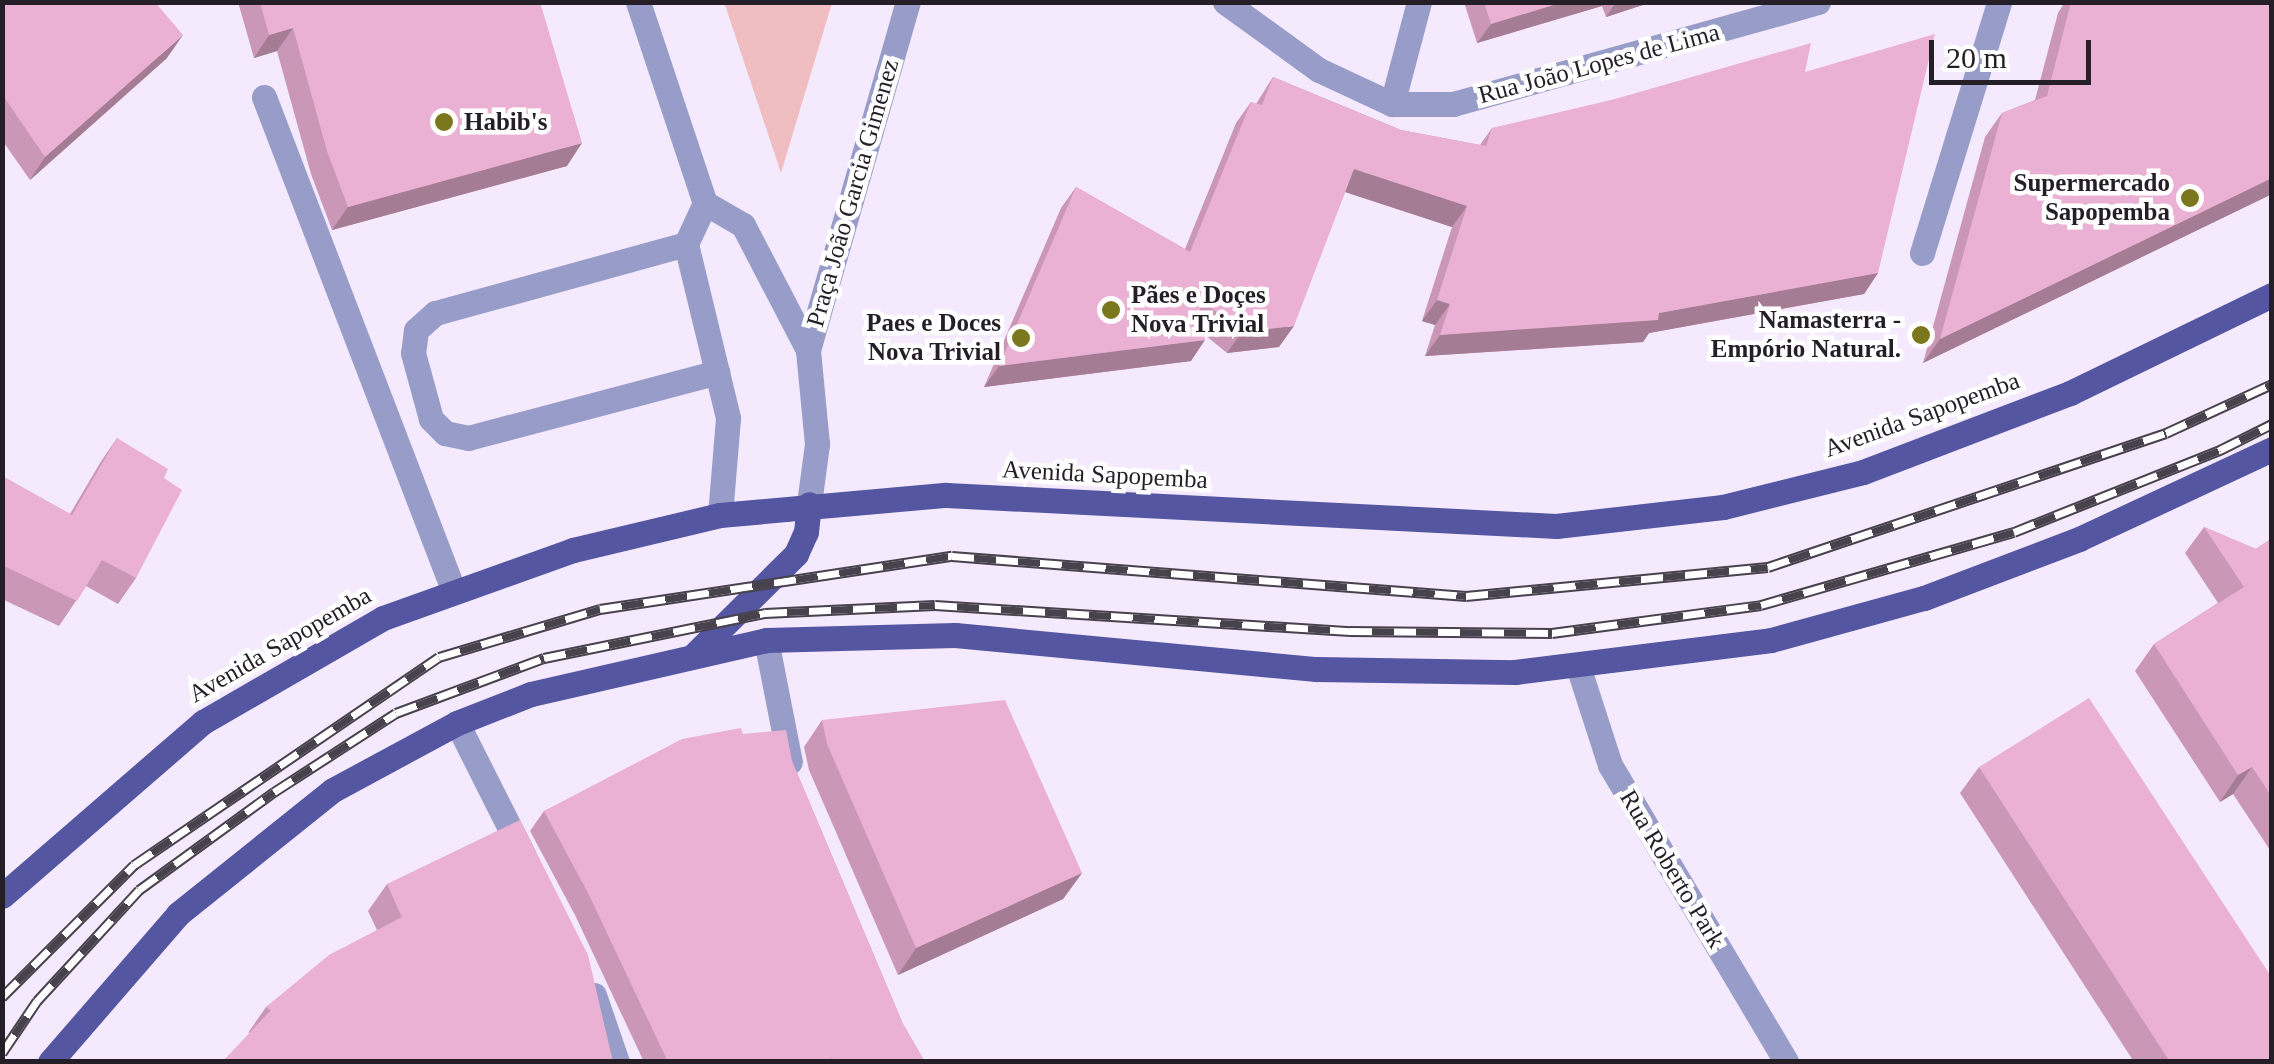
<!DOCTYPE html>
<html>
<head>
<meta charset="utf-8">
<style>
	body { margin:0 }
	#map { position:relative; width:2274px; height:1064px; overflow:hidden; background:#f4e9fd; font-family:Georgia,serif }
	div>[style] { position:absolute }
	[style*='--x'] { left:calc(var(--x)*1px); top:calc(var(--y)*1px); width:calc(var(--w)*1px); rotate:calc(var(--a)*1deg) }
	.green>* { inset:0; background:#f0bdc0 }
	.minor>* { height:25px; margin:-12.5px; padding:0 12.5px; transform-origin:12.5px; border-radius:12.5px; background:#989cc8 }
	.major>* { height:25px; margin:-12.5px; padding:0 12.5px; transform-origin:12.5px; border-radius:12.5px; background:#5456a2 }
	.rail>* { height:11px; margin-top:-5.5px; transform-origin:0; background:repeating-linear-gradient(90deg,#fff 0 22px,#48424c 0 44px); box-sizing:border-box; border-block:2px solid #48424c }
	.wall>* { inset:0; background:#ca98b6 }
	.shaded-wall>* { inset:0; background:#a47c94 }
	.building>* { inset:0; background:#ebb1d4 }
	.dots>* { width:28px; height:28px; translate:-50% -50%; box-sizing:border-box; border:5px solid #fff; border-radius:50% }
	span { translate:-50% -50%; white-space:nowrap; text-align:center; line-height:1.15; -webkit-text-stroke:9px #fff; paint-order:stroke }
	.street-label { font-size:25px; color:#241f27 }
	.poi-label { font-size:25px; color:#241f27; font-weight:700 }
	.left { translate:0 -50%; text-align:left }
	.right { translate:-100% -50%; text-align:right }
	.frame { position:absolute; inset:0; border:5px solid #241f27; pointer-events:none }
	.scale { position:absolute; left:1929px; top:40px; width:162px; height:45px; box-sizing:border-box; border:5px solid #241f27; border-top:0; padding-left:12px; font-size:30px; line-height:35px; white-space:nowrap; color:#241f27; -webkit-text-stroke:8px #fff; paint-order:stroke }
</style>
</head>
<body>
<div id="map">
	<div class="green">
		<i style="clip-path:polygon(724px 3px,832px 3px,781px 173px,726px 8px)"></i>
	</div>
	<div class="minor">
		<i style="--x:638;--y:2;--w:212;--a:71.6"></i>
		<i style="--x:705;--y:203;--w:44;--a:30.1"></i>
		<i style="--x:743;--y:225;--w:141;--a:62.5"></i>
		<i style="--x:1225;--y:2;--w:116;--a:35.9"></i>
		<i style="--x:1319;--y:70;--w:81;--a:25"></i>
		<i style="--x:1392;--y:104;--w:61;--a:0"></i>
		<i style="--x:1453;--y:104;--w:379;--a:-15.6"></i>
		<i style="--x:264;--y:97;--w:530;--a:69"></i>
		<i style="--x:1392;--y:104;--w:106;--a:-75.2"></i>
		<i style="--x:705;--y:203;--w:45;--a:114.9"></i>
		<i style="--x:686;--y:244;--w:179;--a:76.4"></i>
		<i style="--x:728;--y:418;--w:97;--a:94.7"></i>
		<i style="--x:686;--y:244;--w:260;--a:164.6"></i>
		<i style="--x:435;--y:313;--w:25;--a:138"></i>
		<i style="--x:416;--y:330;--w:23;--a:97"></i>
		<i style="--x:413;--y:353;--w:68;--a:74.7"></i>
		<i style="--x:431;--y:419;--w:20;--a:45"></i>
		<i style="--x:445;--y:433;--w:24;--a:12"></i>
		<i style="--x:468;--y:438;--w:258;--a:-14.8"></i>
		<i style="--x:1922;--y:253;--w:263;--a:-72.9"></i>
		<i style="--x:809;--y:504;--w:61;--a:-82.4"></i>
		<i style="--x:817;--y:444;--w:94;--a:-95.5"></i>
		<i style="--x:808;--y:350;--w:362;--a:-74"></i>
		<i style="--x:766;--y:640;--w:124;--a:78.9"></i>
		<i style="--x:1578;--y:666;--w:104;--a:72.1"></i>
		<i style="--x:1610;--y:765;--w:345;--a:59.3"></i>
		<i style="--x:457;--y:723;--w:149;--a:63.3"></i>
		<i style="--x:594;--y:995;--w:71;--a:71.1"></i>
	</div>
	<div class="major">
		<i style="--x:695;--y:654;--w:142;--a:-44.7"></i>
		<i style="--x:796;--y:554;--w:24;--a:-66"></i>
		<i style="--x:806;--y:532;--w:28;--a:-84"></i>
		<i style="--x:2;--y:896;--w:266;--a:-40.9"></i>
		<i style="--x:203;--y:722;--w:208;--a:-30"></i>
		<i style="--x:383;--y:618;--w:202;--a:-19.7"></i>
		<i style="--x:573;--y:550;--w:151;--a:-13.4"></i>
		<i style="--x:720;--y:515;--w:227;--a:-5.1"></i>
		<i style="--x:946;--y:495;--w:611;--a:2.91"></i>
		<i style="--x:1556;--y:526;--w:168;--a:-6.5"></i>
		<i style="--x:1723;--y:507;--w:144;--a:-14"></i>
		<i style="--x:1863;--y:472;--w:222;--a:-20.9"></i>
		<i style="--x:2070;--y:393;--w:225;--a:-25.9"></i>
		<i style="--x:50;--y:1062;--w:196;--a:-49.1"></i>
		<i style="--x:178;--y:914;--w:198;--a:-38.7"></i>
		<i style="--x:333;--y:790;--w:141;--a:-28.4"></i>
		<i style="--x:457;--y:723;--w:79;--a:-21.4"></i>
		<i style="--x:531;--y:694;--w:241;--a:-12.9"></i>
		<i style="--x:766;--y:640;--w:189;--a:-1.5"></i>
		<i style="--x:955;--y:635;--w:363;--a:5.4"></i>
		<i style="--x:1316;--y:669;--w:199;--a:0.9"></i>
		<i style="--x:1515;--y:672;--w:258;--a:-7.1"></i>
		<i style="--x:1771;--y:640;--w:159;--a:-15.4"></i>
		<i style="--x:1924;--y:598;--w:166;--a:-20.8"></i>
		<i style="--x:2079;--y:539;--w:213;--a:-25"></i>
	</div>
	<div class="rail">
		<i style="--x:2;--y:997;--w:187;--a:-45"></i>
		<i style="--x:134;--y:865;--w:369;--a:-34.3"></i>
		<i style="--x:439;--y:657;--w:168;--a:-16.6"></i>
		<i style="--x:600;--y:609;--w:356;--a:-8.6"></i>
		<i style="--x:952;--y:556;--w:516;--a:4.45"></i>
		<i style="--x:1466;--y:596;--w:303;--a:-5.5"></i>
		<i style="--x:1768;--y:567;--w:420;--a:-18.6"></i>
		<i style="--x:2166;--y:433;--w:117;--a:-24.8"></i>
		<i style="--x:2;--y:1053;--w:63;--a:-56.1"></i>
		<i style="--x:37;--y:1001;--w:151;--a:-47.4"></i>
		<i style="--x:139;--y:890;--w:167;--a:-36"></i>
		<i style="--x:274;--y:792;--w:145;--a:-32.9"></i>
		<i style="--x:396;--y:713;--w:158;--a:-20.4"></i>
		<i style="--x:544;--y:658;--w:226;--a:-11.5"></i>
		<i style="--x:765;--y:613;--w:170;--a:-2.7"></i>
		<i style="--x:935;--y:605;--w:416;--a:3.6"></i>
		<i style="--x:1350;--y:631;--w:202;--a:0.6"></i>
		<i style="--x:1552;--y:633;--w:211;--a:-7.6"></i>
		<i style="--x:1761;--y:605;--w:263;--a:-16.1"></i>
		<i style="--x:2014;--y:532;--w:222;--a:-21.7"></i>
		<i style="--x:2220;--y:450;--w:58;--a:-26.6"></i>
	</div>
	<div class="wall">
		<i style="clip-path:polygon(2px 2px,167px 58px,30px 180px,2px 140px)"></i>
		<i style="clip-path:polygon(238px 2px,540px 2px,567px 166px,332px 230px,311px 174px,277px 51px,254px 58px)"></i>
		<i style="clip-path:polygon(1464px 2px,1652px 2px,1606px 17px,1602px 6px,1477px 43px)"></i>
		<i style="clip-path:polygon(2065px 2px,2272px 2px,2272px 194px,1923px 363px,1985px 137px,2002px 113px,2035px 100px,2058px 13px)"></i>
		<i style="clip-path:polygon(1805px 72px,1878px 273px,1864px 294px,1649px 333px,1643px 342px,1425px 356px,1435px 325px,1422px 321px,1452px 227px,1345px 192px,1279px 347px,1227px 353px,1205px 335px,1191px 361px,984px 387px,1061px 208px,1076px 187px,1185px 249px,1236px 123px,1251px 102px,1256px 104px,1273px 77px,1401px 130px,1480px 145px,1492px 128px)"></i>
		<i style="clip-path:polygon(117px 438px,164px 478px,136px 578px,118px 604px,86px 586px,59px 626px,2px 599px,2px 476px,70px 514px,100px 463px)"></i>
		<i style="clip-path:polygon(2204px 527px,2256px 549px,2272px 538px,2272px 853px,2233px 794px,2220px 802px,2135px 671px,2154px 644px,2218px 603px,2185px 553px)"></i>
		<i style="clip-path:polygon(822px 720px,1082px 873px,1063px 899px,898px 975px,809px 770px,804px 747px)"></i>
		<i style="clip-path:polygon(743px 734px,792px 761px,903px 1024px,925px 1062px,644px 1062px,575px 915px,530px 831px,544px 811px)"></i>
		<i style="clip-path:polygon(1979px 767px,2272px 1062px,2134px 1062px,1960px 793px)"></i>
		<i style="clip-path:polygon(387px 884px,588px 955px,248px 1033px,266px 1007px,377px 930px,368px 911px)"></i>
	</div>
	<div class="shaded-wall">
		<i style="clip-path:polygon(1563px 2px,1605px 2px,1602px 6px,1477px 43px,1491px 24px)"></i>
		<i style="clip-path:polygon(1616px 2px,1652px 2px,1606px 17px)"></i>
		<i style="clip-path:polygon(293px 28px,277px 51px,254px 58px,269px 35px)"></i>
		<i style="clip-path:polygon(183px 35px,167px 58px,30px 180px,45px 157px)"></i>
		<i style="clip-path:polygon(582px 143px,567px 166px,332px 230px,348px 207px)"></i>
		<i style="clip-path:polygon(1354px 169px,1467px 206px,1452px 227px,1339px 190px)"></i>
		<i style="clip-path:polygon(2272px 178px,2272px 194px,1923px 363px,1940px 339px)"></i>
		<i style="clip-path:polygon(1878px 273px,1864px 294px,1649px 333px,1643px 342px,1425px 356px,1440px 335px,1659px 313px)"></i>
		<i style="clip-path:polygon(1437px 300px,1450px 304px,1435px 325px,1422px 321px)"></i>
		<i style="clip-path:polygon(1294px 326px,1279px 347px,1227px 353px,1242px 332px)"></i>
		<i style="clip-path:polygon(1205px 340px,1191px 361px,984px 387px,999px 366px)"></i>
		<i style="clip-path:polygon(2252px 767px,2233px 794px,2220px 802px,2238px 775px)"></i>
		<i style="clip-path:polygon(1082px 873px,1063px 899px,898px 975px,916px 948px)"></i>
	</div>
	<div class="building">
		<i style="clip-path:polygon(2px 2px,155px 2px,183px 35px,45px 157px,4px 97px,2px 98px)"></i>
		<i style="clip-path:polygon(260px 2px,540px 2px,582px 143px,348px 207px,327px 151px,293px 28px,269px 35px)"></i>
		<i style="clip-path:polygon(1484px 2px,1563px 2px,1491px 24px)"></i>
		<i style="clip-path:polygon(2071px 2px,2272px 2px,2272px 178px,1940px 339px,2002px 113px,2047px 96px)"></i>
		<i style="clip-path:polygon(1935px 34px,1878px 273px,1659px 313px,1658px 320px,1440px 335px,1450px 304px,1437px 300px,1467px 206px,1354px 169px,1294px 326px,1242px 332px,1198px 297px,1205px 340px,999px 366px,1076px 187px,1190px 252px,1251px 102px,1262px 105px,1273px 77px,1401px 130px,1486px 146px,1492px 128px,1615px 99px,1811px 43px,1805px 72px)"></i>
		<i style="clip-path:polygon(117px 438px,168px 469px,164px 478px,182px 490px,136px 578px,102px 560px,77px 601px,2px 565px,2px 476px,72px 515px)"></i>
		<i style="clip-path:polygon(2204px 527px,2256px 549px,2272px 538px,2272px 797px,2252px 767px,2238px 775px,2154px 644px,2244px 587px)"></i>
		<i style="clip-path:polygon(2089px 698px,2272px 978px,2272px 1062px,2170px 1062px,1979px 767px)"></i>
		<i style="clip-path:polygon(1005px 700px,1082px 873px,916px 948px,827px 744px,822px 720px)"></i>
		<i style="clip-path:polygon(741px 728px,743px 734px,786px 730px,792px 761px,903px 1024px,925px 1062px,834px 1062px,832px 1058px,825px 1062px,668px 1062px,589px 895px,544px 811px,682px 739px)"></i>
		<i style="clip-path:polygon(520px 820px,588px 955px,613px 1062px,222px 1062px,271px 1010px,266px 1007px,329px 955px,402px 917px,387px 884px)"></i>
	</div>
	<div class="dots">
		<i style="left:444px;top:122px;background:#7a771d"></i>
		<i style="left:2190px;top:198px;background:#7a771d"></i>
		<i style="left:1111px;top:310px;background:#7a771d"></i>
		<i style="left:1921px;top:335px;background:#7a771d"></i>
		<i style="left:1021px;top:338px;background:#7a771d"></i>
	</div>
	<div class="street-label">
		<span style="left:1599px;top:64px;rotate:-15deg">Rua João Lopes de Lima</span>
		<span style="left:853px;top:193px;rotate:-74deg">Praça João Garcia Gimenez</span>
		<span style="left:1922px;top:415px;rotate:-20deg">Avenida Sapopemba</span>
		<span style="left:1105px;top:475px;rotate:3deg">Avenida Sapopemba</span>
		<span style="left:280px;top:645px;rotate:-30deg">Avenida Sapopemba</span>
		<span style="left:1672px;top:869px;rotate:59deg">Rua Roberto Park</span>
	</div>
	<div class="poi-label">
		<span class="left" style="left:464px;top:122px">Habib's</span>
		<span class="right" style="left:2170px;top:198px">Supermercado<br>Sapopemba</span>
		<span class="left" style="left:1131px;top:310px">Pães e Doçes<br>Nova Trivial</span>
		<span class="right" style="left:1901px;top:335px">Namasterra -<br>Empório Natural.</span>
		<span class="right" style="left:1001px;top:338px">Paes e Doces<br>Nova Trivial</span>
	</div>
	<div class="frame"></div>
	<div class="scale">20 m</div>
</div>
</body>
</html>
